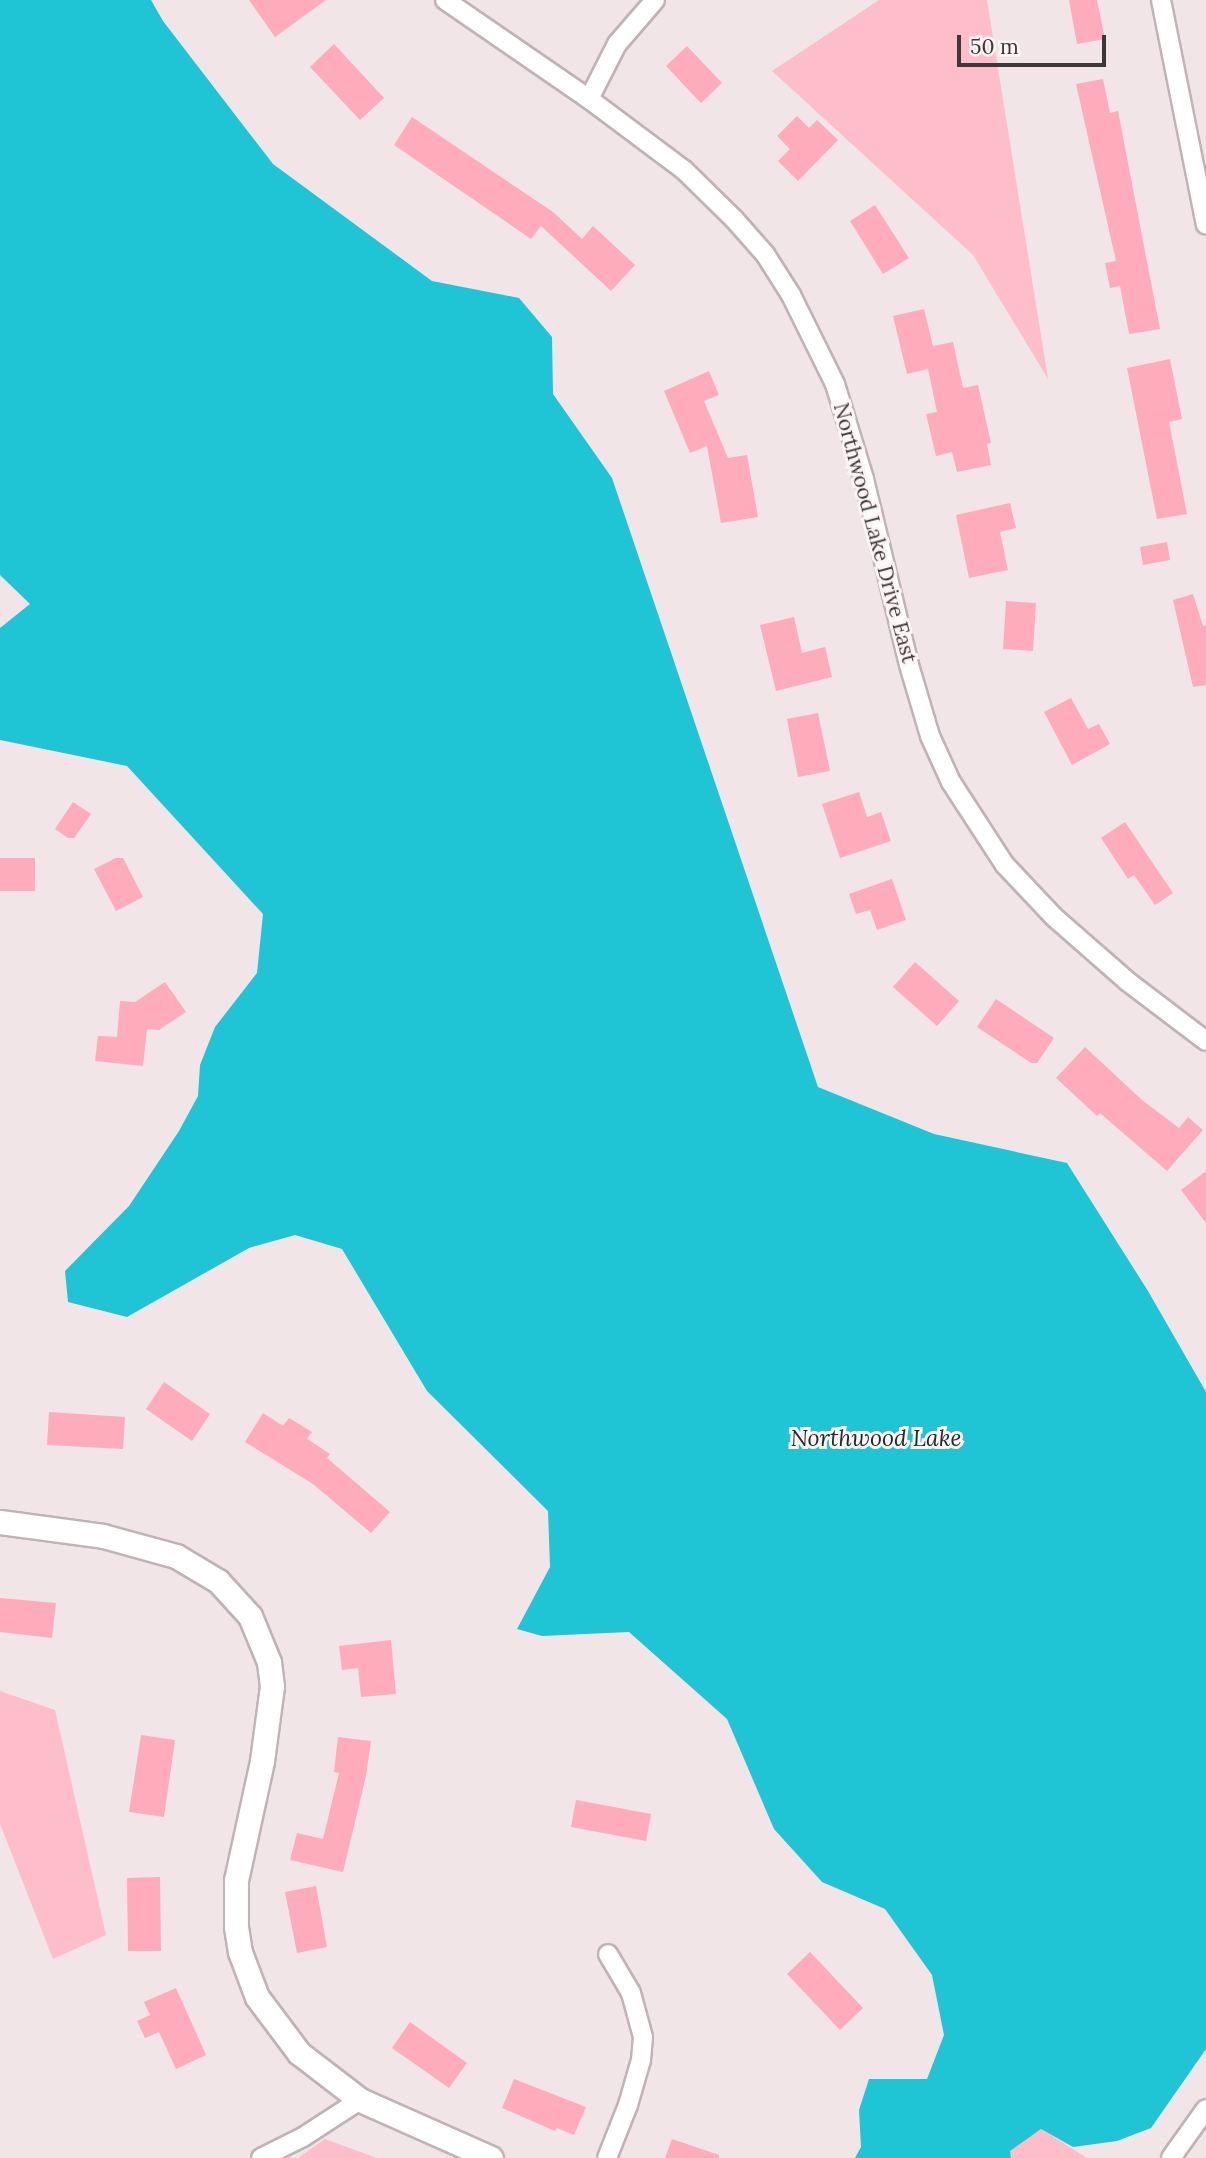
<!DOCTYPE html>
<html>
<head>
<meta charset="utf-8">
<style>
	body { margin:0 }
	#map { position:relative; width:1206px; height:2158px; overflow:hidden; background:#f2e5e7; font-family:Lora,serif }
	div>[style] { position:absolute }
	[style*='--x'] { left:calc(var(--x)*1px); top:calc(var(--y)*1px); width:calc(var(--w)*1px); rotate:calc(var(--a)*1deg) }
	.green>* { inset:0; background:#fdbeca }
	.water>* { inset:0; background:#1fc4d5 }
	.building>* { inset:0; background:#feabbc }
	.roads { filter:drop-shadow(2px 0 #bfb3b5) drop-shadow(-2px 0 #bfb3b5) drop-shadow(0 2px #bfb3b5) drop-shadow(0 -2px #bfb3b5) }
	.minor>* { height:18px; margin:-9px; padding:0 9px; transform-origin:9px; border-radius:9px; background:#fff }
	.tertiary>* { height:23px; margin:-11.5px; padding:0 11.5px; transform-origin:11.5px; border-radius:11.5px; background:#fff }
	span { translate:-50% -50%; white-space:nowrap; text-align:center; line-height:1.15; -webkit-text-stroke:6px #fef3f5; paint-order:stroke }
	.street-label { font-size:21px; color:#3c3738 }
	.water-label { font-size:23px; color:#172f32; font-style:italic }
	.scale { position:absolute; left:957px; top:35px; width:149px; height:32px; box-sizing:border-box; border:4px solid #3c3738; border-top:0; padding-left:9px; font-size:21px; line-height:24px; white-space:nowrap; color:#3c3738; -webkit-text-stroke:5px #fef3f5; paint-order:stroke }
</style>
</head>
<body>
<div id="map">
	<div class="green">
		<i style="clip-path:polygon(879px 0,987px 0,1048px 379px,973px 255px,772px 71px)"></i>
		<i style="clip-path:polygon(0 1691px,55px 1710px,106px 1935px,53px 1959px,0 1824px)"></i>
		<i style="clip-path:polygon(1041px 2129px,1087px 2158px,1011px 2158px,1009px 2151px)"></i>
		<i style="clip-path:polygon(325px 2139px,377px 2158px,298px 2158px)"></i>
	</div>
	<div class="water">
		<i style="clip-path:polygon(0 0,151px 0,163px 21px,273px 164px,432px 281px,519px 298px,552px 337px,553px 394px,612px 478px,818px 1087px,934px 1134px,1067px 1163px,1148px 1291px,1206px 1392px,1206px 2049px,1151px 2128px,1117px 2141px,1073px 2147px,1041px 2129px,1010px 2151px,1011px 2158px,855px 2158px,861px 2147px,859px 2110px,869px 2079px,927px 2079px,944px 2035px,932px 1975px,885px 1909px,822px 1882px,774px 1829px,727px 1719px,629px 1632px,542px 1636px,517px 1629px,550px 1567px,548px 1511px,427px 1391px,342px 1249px,295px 1235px,249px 1248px,127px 1317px,68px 1302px,65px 1271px,129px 1206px,179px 1131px,198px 1096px,200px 1065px,215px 1027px,257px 973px,263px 914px,127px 766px,0 740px,0 628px,30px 604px,0 575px)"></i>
	</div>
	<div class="building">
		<i style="clip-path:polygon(249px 0,326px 0,275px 37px)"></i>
		<i style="clip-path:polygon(1069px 0,1097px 0,1105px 39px,1077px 44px)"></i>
		<i style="clip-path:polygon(334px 44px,384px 98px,360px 120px,310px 67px)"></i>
		<i style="clip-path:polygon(687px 46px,722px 83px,701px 103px,666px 66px)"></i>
		<i style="clip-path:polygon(1103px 79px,1110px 113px,1118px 111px,1160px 329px,1129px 334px,1120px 286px,1110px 288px,1105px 263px,1116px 261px,1076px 84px)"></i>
		<i style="clip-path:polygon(797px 116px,809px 128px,817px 120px,838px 140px,798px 181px,778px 161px,790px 149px,777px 136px)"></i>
		<i style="clip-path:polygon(412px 117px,553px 212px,582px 239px,593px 226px,635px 265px,611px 291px,541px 226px,531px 239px,394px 145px)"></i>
		<i style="clip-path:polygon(875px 205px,909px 258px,883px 274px,850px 221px)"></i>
		<i style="clip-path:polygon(924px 309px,933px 346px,953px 342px,963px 388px,978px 385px,991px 443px,987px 444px,991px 465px,957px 472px,952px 452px,936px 456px,926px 414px,937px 412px,928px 369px,907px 374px,893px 316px)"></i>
		<i style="clip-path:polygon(1170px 359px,1182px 419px,1169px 422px,1187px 514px,1157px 519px,1127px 368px)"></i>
		<i style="clip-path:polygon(709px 371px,719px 395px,704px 401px,728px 458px,747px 455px,758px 517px,721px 523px,707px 446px,690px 453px,664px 391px)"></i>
		<i style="clip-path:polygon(1010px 503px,1016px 528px,1000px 532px,1008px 570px,969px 578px,956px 515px)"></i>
		<i style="clip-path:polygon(1167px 542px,1170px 560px,1143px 565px,1140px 547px)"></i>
		<i style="clip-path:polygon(1193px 594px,1203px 626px,1206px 625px,1206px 685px,1193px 687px,1173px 600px)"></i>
		<i style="clip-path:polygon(1006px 601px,1036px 603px,1033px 651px,1003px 649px)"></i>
		<i style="clip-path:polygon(794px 617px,802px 653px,825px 647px,832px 677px,776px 691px,760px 625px)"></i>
		<i style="clip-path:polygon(1071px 698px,1088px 729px,1099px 724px,1110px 744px,1072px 765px,1044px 712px)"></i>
		<i style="clip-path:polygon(818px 713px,830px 771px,798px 777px,787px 719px)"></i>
		<i style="clip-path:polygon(859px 792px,867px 817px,881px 812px,891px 841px,840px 858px,822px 804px)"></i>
		<i style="clip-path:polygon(73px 802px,91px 814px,74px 838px,68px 838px,55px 829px)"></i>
		<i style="clip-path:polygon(1125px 822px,1173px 893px,1155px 905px,1134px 875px,1128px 879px,1101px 838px)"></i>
		<i style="clip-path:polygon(0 858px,35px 858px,35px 891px,0 891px)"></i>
		<i style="clip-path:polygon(116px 858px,123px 858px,143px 897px,116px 911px,94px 869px)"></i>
		<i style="clip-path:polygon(892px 879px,906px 920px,877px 930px,870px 910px,856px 914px,849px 894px)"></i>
		<i style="clip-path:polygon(915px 962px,959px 1001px,937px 1026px,893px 987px)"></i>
		<i style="clip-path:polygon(165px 982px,186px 1012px,159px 1030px,147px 1029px,143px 1066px,95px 1061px,98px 1036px,117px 1037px,120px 1001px,135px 1002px)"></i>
		<i style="clip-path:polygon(996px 999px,1054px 1038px,1037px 1063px,1031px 1063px,977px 1027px)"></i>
		<i style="clip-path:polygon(1085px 1047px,1142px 1100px,1179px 1128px,1188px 1117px,1203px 1130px,1167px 1171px,1100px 1113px,1097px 1116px,1056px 1078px)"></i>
		<i style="clip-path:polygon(1206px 1171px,1206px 1223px,1181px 1190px)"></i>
		<i style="clip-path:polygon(164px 1382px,210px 1414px,192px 1441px,146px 1409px)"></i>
		<i style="clip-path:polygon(49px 1412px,125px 1417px,123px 1449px,47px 1445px)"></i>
		<i style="clip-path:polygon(263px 1413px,283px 1426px,289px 1418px,312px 1432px,307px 1439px,330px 1454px,327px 1458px,390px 1512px,371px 1533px,313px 1484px,245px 1442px)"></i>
		<i style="clip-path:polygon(0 1598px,56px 1603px,52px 1638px,0 1632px)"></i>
		<i style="clip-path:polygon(391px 1640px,396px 1694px,361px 1697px,358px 1668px,342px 1670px,339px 1646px)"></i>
		<i style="clip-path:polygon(141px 1735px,175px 1740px,164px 1817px,129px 1812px)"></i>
		<i style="clip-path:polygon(338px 1737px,371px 1741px,366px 1776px,343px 1872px,290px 1860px,297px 1833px,323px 1839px,339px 1773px,334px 1772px)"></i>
		<i style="clip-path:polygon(576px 1800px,651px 1814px,646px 1841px,571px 1827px)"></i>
		<i style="clip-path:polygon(160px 1877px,161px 1951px,128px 1951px,127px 1878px)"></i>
		<i style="clip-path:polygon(316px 1886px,327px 1947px,297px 1953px,285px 1892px)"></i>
		<i style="clip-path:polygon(810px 1952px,863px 2008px,840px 2030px,787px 1974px)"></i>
		<i style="clip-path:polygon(176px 1988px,206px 2055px,176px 2069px,159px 2032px,145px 2038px,137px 2021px,150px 2015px,144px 2002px)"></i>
		<i style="clip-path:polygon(410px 2022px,467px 2063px,449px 2088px,392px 2048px)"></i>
		<i style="clip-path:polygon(514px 2079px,586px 2107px,574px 2135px,557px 2128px,555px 2131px,502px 2108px)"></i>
		<i style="clip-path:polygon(672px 2139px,719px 2155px,719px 2158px,665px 2158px)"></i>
	</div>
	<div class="roads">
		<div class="minor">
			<i style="--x:445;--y:0;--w:175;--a:34.5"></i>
			<i style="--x:589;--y:99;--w:119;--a:36.8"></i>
			<i style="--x:684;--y:170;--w:70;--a:44.4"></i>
			<i style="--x:734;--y:219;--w:47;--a:48.5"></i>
			<i style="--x:765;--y:254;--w:49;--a:57.6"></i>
			<i style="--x:791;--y:295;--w:99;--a:63.7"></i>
			<i style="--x:835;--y:384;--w:99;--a:73"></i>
			<i style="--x:864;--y:479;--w:191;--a:76.4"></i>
			<i style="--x:909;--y:665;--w:74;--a:73.5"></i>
			<i style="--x:930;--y:736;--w:51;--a:65.5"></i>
			<i style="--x:951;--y:782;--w:99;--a:57"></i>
			<i style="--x:1005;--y:865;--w:71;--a:46.7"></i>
			<i style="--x:1054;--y:917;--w:97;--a:41.2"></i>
			<i style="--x:1127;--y:981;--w:99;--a:37.2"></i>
			<i style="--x:1161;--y:0;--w:229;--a:78.7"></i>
			<i style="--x:589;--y:99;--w:62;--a:-63"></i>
			<i style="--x:617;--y:44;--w:58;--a:-49.2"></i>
			<i style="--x:261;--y:2158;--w:47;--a:-26.6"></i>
			<i style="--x:303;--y:2137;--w:68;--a:-33"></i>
			<i style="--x:607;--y:2158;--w:57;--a:-68.4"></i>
			<i style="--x:628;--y:2105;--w:47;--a:-73.9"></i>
			<i style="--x:641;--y:2060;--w:23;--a:-85"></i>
			<i style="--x:643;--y:2037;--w:46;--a:-105.3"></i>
			<i style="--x:631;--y:1993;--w:45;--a:-120.5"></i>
			<i style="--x:1171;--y:2158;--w:60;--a:-54.5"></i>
		</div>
		<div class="tertiary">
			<i style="--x:0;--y:1522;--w:104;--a:7.7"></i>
			<i style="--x:103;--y:1536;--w:76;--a:15.3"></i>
			<i style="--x:176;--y:1556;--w:49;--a:30.8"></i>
			<i style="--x:218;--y:1581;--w:47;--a:47.6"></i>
			<i style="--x:250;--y:1616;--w:50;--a:67.6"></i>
			<i style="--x:269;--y:1662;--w:24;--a:83"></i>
			<i style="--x:272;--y:1686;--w:76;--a:97.6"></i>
			<i style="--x:262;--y:1761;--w:122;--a:102.3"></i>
			<i style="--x:236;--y:1880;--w:47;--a:90"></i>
			<i style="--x:236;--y:1927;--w:25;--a:81"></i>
			<i style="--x:240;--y:1952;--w:48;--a:69.3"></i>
			<i style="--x:257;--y:1997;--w:70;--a:53.1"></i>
			<i style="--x:299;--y:2053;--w:77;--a:37.6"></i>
			<i style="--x:360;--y:2100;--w:143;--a:23.9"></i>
		</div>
	</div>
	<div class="street-label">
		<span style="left:875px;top:533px;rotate:75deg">Northwood Lake Drive East</span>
	</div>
	<div class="water-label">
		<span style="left:876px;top:1438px">Northwood Lake</span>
	</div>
	<div class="scale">50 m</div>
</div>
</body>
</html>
